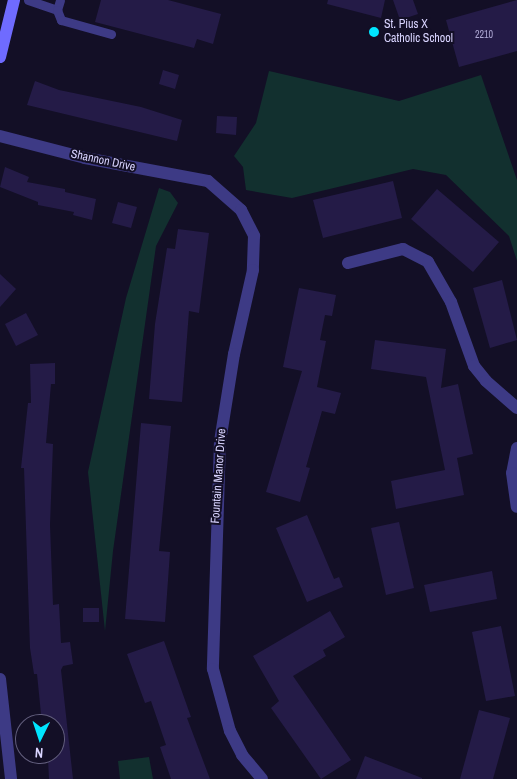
<!DOCTYPE html>
<html>
<head>
<meta charset="utf-8">
<style>
	body { margin:0 }
	#map { position:relative; width:517px; height:779px; overflow:hidden; background:#130f26; font-family:"Archivo Narrow",sans-serif }
	div>[style] { position:absolute }
	[style*='--x'] { left:calc(var(--x)*1px); top:calc(var(--y)*1px); width:calc(var(--w)*1px); rotate:calc(var(--a)*1deg) }
	.green>* { inset:0; background:#12302f }
	.building>* { inset:0; background:#241b47 }
	.lane>* { height:9px; margin:-4.5px; padding:0 4.5px; transform-origin:4.5px; border-radius:4.5px; background:#3d3a85 }
	.street>* { height:12px; margin:-6px; padding:0 6px; transform-origin:6px; border-radius:6px; background:#3d3a85 }
	.secondary>* { height:12px; margin:-6px; padding:0 6px; transform-origin:6px; border-radius:6px; background:#6f6bff }
	.dots>* { width:14px; height:14px; translate:-50% -50%; box-sizing:border-box; border:2px solid #130f26; border-radius:50% }
	span { translate:-50% -50%; white-space:nowrap; text-align:center; line-height:1.15; -webkit-text-stroke:4px #130f26; paint-order:stroke }
	.number-label { font-size:10px; color:#aca6d1 }
	.number-label span { -webkit-text-stroke-width:0 }
	.poi-label { font-size:12px; color:#d9d4ff }
	.left { translate:0 -50%; text-align:left }
	.street-label { font-size:12px; color:#d9d4ff }
	.north { position:absolute; left:15px; top:714px; width:50px; height:50px; box-sizing:border-box; background:#130f26; border:1px solid #625e7d; border-radius:50%; rotate:184deg; font-size:14px; font-weight:700; line-height:20px; text-align:center; color:#d9d4ff }
	.north::after { content:''; display:block; margin:auto; width:18px; height:22px; background:#00e5ff; clip-path:polygon(50% 0,100% 100%,50% 72%,0 100%) }
</style>
</head>
<body>
<div id="map">
	<div class="green">
		<i style="clip-path:polygon(269px 71px,399px 101px,481px 75px,517px 180px,517px 261px,509px 236px,446px 175px,413px 169px,292px 198px,246px 190px,243px 167px,234px 156px,256px 123px)"></i>
		<i style="clip-path:polygon(159px 188px,170px 192px,178px 203px,156px 246px,113px 551px,105px 631px,88px 472px,126px 298px)"></i>
		<i style="clip-path:polygon(149px 757px,153px 779px,120px 779px,118px 761px)"></i>
	</div>
	<div class="building">
		<i style="clip-path:polygon(101px 0,168px 0,221px 14px,213px 44px,197px 39px,194px 48px,95px 22px)"></i>
		<i style="clip-path:polygon(328px 0,385px 0,381px 18px,327px 4px)"></i>
		<i style="clip-path:polygon(393px 0,413px 0,418px 14px,400px 20px)"></i>
		<i style="clip-path:polygon(517px 0,517px 51px,459px 67px,446px 20px)"></i>
		<i style="clip-path:polygon(163px 70px,179px 75px,175px 89px,159px 84px)"></i>
		<i style="clip-path:polygon(35px 81px,59px 90px,141px 107px,182px 120px,177px 141px,27px 105px)"></i>
		<i style="clip-path:polygon(217px 116px,237px 117px,236px 135px,216px 133px)"></i>
		<i style="clip-path:polygon(5px 167px,29px 177px,27px 182px,65px 189px,65px 192px,96px 199px,92px 220px,73px 215px,74px 212px,38px 205px,38px 202px,0 187px)"></i>
		<i style="clip-path:polygon(393px 181px,402px 218px,323px 238px,313px 200px)"></i>
		<i style="clip-path:polygon(437px 189px,499px 242px,473px 272px,411px 219px)"></i>
		<i style="clip-path:polygon(118px 202px,137px 207px,131px 228px,112px 223px)"></i>
		<i style="clip-path:polygon(178px 229px,209px 233px,199px 313px,189px 311px,182px 402px,149px 399px,155px 324px,167px 248px,175px 249px)"></i>
		<i style="clip-path:polygon(0 274px,16px 289px,0 307px)"></i>
		<i style="clip-path:polygon(502px 280px,517px 340px,490px 348px,473px 288px)"></i>
		<i style="clip-path:polygon(299px 288px,336px 295px,332px 316px,325px 315px,320px 340px,326px 341px,317px 387px,341px 393px,335px 414px,322px 411px,306px 467px,310px 468px,300px 502px,266px 492px,302px 371px,283px 367px)"></i>
		<i style="clip-path:polygon(26px 313px,38px 335px,16px 346px,5px 324px)"></i>
		<i style="clip-path:polygon(375px 340px,446px 349px,441px 388px,458px 384px,473px 454px,457px 458px,464px 495px,396px 509px,391px 481px,445px 470px,426px 377px,371px 369px)"></i>
		<i style="clip-path:polygon(55px 363px,55px 384px,51px 384px,46px 443px,53px 444px,50px 525px,53px 605px,59px 604px,61px 643px,70px 642px,73px 664px,63px 666px,61px 670px,73px 779px,49px 779px,48px 759px,55px 759px,55px 724px,42px 724px,37px 674px,34px 674px,30px 648px,24px 468px,21px 468px,28px 403px,31px 403px,30px 364px)"></i>
		<i style="clip-path:polygon(141px 423px,171px 426px,159px 551px,170px 552px,165px 622px,125px 619px)"></i>
		<i style="clip-path:polygon(307px 515px,334px 579px,339px 577px,343px 587px,307px 602px,276px 528px)"></i>
		<i style="clip-path:polygon(399px 522px,414px 588px,386px 595px,371px 528px)"></i>
		<i style="clip-path:polygon(492px 571px,497px 599px,430px 612px,424px 585px)"></i>
		<i style="clip-path:polygon(83px 608px,99px 608px,99px 622px,83px 622px)"></i>
		<i style="clip-path:polygon(330px 611px,345px 637px,323px 650px,326px 656px,293px 676px,351px 760px,321px 779px,271px 708px,279px 701px,253px 656px)"></i>
		<i style="clip-path:polygon(501px 626px,515px 696px,486px 701px,472px 632px)"></i>
		<i style="clip-path:polygon(164px 641px,191px 717px,187px 718px,210px 779px,171px 779px,160px 747px,166px 745px,151px 701px,145px 703px,127px 654px)"></i>
		<i style="clip-path:polygon(479px 710px,510px 718px,493px 779px,460px 779px)"></i>
		<i style="clip-path:polygon(365px 756px,422px 778px,422px 779px,356px 779px)"></i>
	</div>
	<div class="lane">
		<i style="--x:28;--y:0;--w:31;--a:19"></i>
		<i style="--x:57;--y:10;--w:10;--a:-73"></i>
		<i style="--x:57;--y:10;--w:11;--a:68"></i>
		<i style="--x:61;--y:20;--w:52;--a:15.6"></i>
	</div>
	<div class="street">
		<i style="--x:0;--y:136;--w:88;--a:14.5"></i>
		<i style="--x:85;--y:158;--w:125;--a:10.6"></i>
		<i style="--x:208;--y:181;--w:44;--a:41.3"></i>
		<i style="--x:241;--y:210;--w:29;--a:63"></i>
		<i style="--x:254;--y:236;--w:34;--a:92"></i>
		<i style="--x:253;--y:270;--w:86;--a:102.7"></i>
		<i style="--x:234;--y:354;--w:88;--a:99.1"></i>
		<i style="--x:220;--y:441;--w:228;--a:91.8"></i>
		<i style="--x:213;--y:669;--w:64;--a:74.7"></i>
		<i style="--x:230;--y:731;--w:27;--a:63"></i>
		<i style="--x:242;--y:755;--w:31;--a:50"></i>
		<i style="--x:348;--y:263;--w:57;--a:-14.3"></i>
		<i style="--x:403;--y:249;--w:28;--a:27"></i>
		<i style="--x:428;--y:262;--w:46;--a:60.1"></i>
		<i style="--x:451;--y:302;--w:68;--a:70.2"></i>
		<i style="--x:474;--y:366;--w:19;--a:51"></i>
		<i style="--x:486;--y:381;--w:41;--a:41.1"></i>
		<i style="--x:517;--y:448;--w:25;--a:101"></i>
		<i style="--x:512;--y:473;--w:34;--a:82"></i>
		<i style="--x:0;--y:679;--w:101;--a:83.7"></i>
	</div>
	<div class="secondary">
		<i style="--x:0;--y:57;--w:59;--a:-76.2"></i>
	</div>
	<div class="dots">
		<i style="left:374px;top:32px;background:#00e5ff"></i>
	</div>
	<div class="number-label">
		<span style="left:484px;top:35px">2210</span>
	</div>
	<div class="poi-label">
		<span class="left" style="left:384px;top:32px">St. Pius X<br>Catholic School</span>
	</div>
	<div class="street-label">
		<span style="left:103px;top:161px;rotate:12deg">Shannon Drive</span>
		<span style="left:219px;top:476px;rotate:-86deg">Fountain Manor Drive</span>
	</div>
	<div class="north">N</div>
</div>
</body>
</html>
